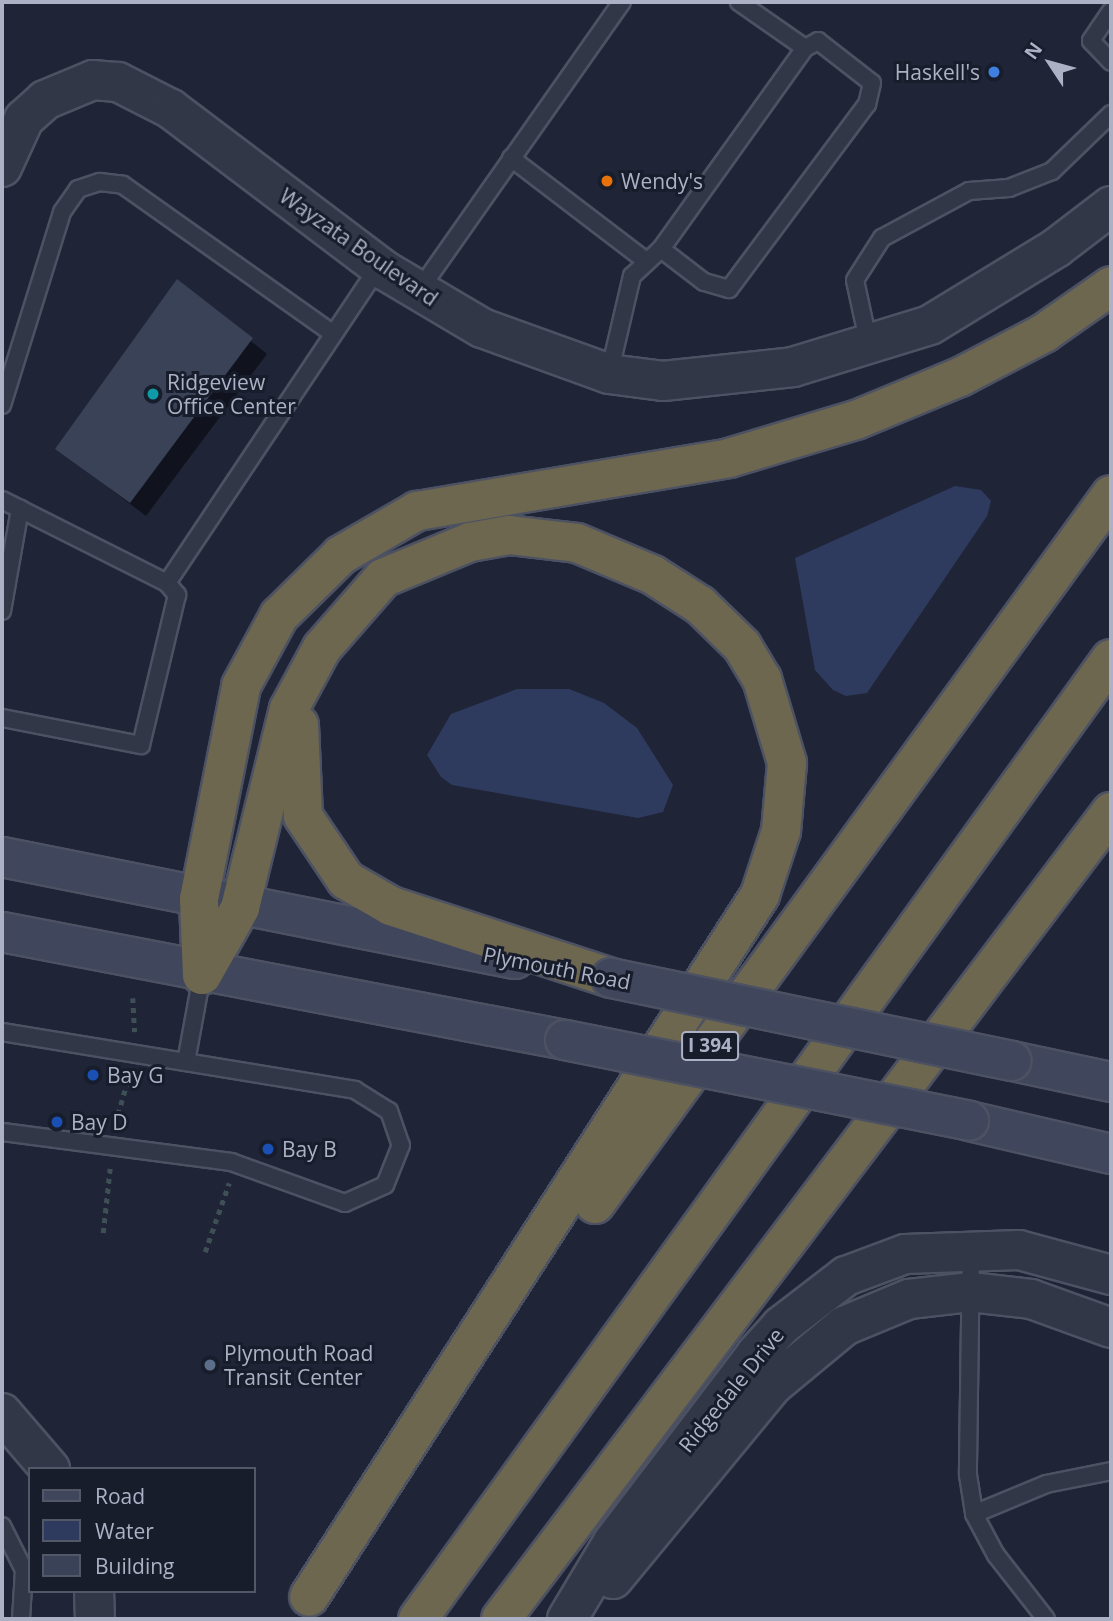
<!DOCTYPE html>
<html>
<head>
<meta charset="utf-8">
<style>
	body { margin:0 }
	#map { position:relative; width:1113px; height:1621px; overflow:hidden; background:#1f2537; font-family:"Open Sans",sans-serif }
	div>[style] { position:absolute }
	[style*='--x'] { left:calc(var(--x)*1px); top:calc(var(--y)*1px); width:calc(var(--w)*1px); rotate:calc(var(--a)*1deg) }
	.water>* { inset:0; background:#2f3b5e }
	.shadow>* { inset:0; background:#0007 }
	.building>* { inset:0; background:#3a4258 }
	.path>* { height:4.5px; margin-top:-2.25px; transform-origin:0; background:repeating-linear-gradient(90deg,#3e4f56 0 5px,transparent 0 10px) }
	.roads { filter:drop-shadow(2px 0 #4d5263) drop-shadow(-2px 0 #4d5263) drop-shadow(0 2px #4d5263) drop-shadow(0 -2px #4d5263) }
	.service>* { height:16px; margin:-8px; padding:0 8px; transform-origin:8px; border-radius:8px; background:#323748 }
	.tertiary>* { height:38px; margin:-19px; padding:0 19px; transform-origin:19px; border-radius:19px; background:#323748 }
	.secondary>* { height:38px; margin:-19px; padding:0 19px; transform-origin:19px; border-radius:19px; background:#40465b }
	.motorway>* { height:38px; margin:-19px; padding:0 19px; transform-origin:19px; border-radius:19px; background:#6e674f }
	.bridges { filter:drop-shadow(2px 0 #4d5263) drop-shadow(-2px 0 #4d5263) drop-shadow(0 2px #4d5263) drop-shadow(0 -2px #4d5263) }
	.secondary-bridge>* { height:38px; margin:-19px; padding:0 19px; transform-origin:19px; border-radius:19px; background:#40465b }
	.dots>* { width:19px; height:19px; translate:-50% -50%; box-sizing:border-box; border:4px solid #181d2c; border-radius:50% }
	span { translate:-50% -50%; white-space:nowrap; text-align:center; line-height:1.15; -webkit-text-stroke:6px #181d2c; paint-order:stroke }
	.shield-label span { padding:2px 5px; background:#181d2c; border:2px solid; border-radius:5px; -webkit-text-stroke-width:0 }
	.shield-label { font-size:19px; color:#acb1c5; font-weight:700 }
	.poi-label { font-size:21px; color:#acb1c5 }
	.right { translate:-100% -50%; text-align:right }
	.left { translate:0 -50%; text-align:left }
	.street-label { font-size:21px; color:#acb1c5 }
	.frame { position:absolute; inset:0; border:4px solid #acb1c5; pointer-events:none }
	.legend { position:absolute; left:28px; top:1467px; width:228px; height:126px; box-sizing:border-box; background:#181d2c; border:2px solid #535869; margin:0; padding:9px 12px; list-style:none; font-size:21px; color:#acb1c5 }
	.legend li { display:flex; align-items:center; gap:14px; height:35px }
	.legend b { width:35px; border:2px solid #535869 }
	.north { position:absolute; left:1015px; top:28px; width:70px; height:70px; -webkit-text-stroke:5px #181d2c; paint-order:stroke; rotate:306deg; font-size:19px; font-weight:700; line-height:28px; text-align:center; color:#acb1c5 }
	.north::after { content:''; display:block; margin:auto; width:24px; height:32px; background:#acb1c5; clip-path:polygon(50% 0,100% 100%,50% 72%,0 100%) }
</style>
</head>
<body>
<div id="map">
	<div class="water">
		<i style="clip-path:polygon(955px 486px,981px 490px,991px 501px,987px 516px,867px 693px,846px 696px,833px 690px,815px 670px,795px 558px)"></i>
		<i style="clip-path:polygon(517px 689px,569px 689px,604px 703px,637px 728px,673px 785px,663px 812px,638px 818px,452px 785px,441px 777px,427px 755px,451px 714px)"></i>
	</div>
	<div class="shadow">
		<i style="clip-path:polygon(177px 282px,267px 354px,146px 516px,57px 449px)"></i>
	</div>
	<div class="building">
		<i style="clip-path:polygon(177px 279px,253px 338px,130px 503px,55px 449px)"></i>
	</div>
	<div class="path">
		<i style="--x:133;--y:998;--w:34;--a:87"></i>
		<i style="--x:115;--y:1124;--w:54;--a:-73.9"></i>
		<i style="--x:103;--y:1233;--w:65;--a:-83.9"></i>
		<i style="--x:205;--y:1252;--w:73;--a:-70.8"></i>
	</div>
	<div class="roads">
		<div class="service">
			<i style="--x:739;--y:2;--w:80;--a:34.9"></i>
			<i style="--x:1111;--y:11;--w:36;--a:124"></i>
			<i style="--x:1091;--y:41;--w:29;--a:46"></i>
			<i style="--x:511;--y:158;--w:170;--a:37.3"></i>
			<i style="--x:418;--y:292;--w:355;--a:-54.9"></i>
			<i style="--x:869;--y:345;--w:66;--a:-102.2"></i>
			<i style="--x:855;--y:280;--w:50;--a:-57.3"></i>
			<i style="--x:882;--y:238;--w:99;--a:-28.4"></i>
			<i style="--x:969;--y:191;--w:40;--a:-4.3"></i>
			<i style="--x:1009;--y:188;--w:46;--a:-21.6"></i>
			<i style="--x:1052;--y:171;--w:82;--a:-44"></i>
			<i style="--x:609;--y:374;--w:101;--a:-76.8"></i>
			<i style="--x:632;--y:276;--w:40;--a:-43"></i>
			<i style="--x:661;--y:249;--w:247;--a:-54.4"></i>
			<i style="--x:805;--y:48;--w:15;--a:-28"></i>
			<i style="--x:818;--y:41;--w:68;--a:37.9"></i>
			<i style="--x:872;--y:83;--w:22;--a:103"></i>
			<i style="--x:867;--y:104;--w:231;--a:126.7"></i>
			<i style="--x:729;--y:289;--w:26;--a:-164"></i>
			<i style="--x:704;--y:282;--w:54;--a:-142.5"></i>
			<i style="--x:2;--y:405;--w:202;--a:-72.7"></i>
			<i style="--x:62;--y:212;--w:28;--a:-55"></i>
			<i style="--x:78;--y:189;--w:23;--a:-18"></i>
			<i style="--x:100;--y:182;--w:23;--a:7"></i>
			<i style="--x:123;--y:185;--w:255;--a:35.3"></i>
			<i style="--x:2;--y:500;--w:185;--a:26.7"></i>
			<i style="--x:167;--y:583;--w:16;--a:50"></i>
			<i style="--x:177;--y:595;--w:154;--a:103.5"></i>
			<i style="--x:141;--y:745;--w:142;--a:-169"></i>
			<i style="--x:167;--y:583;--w:381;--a:-56.2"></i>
			<i style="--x:2;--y:611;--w:104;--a:-80"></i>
			<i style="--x:2;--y:1032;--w:358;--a:9.3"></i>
			<i style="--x:355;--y:1090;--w:40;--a:32"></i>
			<i style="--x:389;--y:1111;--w:36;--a:71"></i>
			<i style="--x:401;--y:1145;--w:43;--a:111.8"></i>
			<i style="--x:385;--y:1185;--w:44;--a:155.8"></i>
			<i style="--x:345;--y:1203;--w:121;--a:-160.2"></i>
			<i style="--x:231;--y:1162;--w:231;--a:-172.5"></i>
			<i style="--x:186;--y:1062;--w:88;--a:-79.6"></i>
			<i style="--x:971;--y:1250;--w:225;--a:90.8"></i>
			<i style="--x:968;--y:1475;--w:39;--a:81"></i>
			<i style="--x:974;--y:1514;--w:47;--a:61.8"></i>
			<i style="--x:996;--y:1555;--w:81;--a:52"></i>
			<i style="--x:974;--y:1514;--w:78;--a:-22.6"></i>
			<i style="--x:1046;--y:1484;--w:66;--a:-11.3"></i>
			<i style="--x:2;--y:1526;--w:49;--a:63.4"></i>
			<i style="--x:24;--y:1570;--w:49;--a:93.5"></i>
		</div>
		<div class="tertiary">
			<i style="--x:2;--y:167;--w:53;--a:-65.4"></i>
			<i style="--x:24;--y:119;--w:28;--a:-42"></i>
			<i style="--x:45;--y:100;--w:52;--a:-22.6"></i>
			<i style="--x:93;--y:80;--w:25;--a:5"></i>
			<i style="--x:118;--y:82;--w:59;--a:27"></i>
			<i style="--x:171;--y:109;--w:267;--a:37.1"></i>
			<i style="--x:384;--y:270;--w:114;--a:30.6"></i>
			<i style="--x:482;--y:328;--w:135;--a:19.9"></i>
			<i style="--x:609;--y:374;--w:54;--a:7.4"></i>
			<i style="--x:663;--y:381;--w:131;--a:-6.1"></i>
			<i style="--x:793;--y:367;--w:143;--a:-17"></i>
			<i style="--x:930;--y:325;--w:148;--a:-31.4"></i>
			<i style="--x:1056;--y:248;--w:69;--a:-37.4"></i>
			<i style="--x:2;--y:1413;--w:74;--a:49.4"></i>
			<i style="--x:613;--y:1579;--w:253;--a:-50.5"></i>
			<i style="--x:774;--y:1384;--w:91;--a:-39.6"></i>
			<i style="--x:844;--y:1326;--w:70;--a:-22.6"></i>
			<i style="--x:909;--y:1299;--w:61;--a:-6.5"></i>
			<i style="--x:970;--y:1292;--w:61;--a:6.5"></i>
			<i style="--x:1031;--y:1299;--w:85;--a:19.9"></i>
			<i style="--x:94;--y:1591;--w:28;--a:88"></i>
			<i style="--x:567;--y:1619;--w:90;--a:-59.1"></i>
			<i style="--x:613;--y:1542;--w:236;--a:-52.7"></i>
			<i style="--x:756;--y:1354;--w:38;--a:-48"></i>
			<i style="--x:781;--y:1326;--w:82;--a:-37.6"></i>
			<i style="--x:846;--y:1276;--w:63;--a:-20.4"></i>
			<i style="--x:905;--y:1254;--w:114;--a:-2"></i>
			<i style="--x:1019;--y:1250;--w:95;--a:15.2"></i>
		</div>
		<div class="secondary">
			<i style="--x:2;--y:857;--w:523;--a:11.25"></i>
			<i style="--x:2;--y:932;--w:573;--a:10.86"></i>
			<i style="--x:1012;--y:1061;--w:101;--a:12"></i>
			<i style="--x:969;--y:1121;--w:146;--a:13.1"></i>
		</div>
		<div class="motorway">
			<i style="--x:299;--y:725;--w:91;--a:87.5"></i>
			<i style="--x:303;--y:816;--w:77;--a:56.1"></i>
			<i style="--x:346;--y:880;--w:52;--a:30"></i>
			<i style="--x:391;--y:906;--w:231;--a:18.1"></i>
			<i style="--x:202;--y:975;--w:77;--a:-60.4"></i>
			<i style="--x:240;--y:908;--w:205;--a:-76.2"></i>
			<i style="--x:289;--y:709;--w:69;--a:-61.6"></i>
			<i style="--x:322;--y:648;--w:93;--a:-48.9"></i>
			<i style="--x:383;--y:578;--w:94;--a:-22.5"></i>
			<i style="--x:470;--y:542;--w:40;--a:-10"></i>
			<i style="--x:509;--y:535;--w:68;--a:6.7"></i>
			<i style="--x:577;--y:543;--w:82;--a:22.8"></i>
			<i style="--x:653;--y:575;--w:56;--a:32.6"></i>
			<i style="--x:700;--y:605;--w:59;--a:44.3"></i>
			<i style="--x:742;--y:646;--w:39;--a:59"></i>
			<i style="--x:762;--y:679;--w:88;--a:73.4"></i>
			<i style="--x:787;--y:763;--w:68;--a:95"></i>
			<i style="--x:781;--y:831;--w:67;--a:108.2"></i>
			<i style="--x:760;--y:895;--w:834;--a:122.72"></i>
			<i style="--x:202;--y:975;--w:76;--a:-92.3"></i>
			<i style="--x:199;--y:899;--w:217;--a:-78.8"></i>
			<i style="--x:241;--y:686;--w:80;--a:-61.5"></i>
			<i style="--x:279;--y:616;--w:87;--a:-44.5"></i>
			<i style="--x:341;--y:555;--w:88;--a:-30.1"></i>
			<i style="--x:417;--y:511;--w:316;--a:-9.6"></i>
			<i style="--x:729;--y:458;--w:133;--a:-16.7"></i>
			<i style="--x:856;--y:420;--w:113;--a:-22.5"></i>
			<i style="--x:960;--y:377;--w:95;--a:-27.6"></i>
			<i style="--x:1044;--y:333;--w:82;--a:-35"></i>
			<i style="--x:595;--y:1204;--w:877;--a:-53.95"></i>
			<i style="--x:418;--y:1619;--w:1184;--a:-54.18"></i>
			<i style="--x:501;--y:1619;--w:1012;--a:-52.91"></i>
		</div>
	</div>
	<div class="bridges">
		<div class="secondary-bridge">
			<i style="--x:611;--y:978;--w:409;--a:11.7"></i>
			<i style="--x:565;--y:1040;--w:412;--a:11.3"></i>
		</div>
	</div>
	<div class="dots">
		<i style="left:994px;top:72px;background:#3f7fe0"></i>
		<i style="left:607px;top:181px;background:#e8710a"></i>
		<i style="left:153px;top:394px;background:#0f9aa8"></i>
		<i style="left:93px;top:1075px;background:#1a4fb4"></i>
		<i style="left:57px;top:1122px;background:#1a4fb4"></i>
		<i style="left:268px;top:1149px;background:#1a4fb4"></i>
		<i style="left:210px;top:1365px;background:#5c6f8a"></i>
	</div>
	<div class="shield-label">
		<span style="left:710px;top:1046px">I 394</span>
	</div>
	<div class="poi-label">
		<span class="right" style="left:980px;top:72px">Haskell's</span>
		<span class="left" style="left:621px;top:181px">Wendy's</span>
		<span class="left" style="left:167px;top:394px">Ridgeview<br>Office Center</span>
		<span class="left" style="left:107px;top:1075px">Bay G</span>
		<span class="left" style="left:71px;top:1122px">Bay D</span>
		<span class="left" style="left:282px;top:1149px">Bay B</span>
		<span class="left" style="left:224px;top:1365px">Plymouth Road<br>Transit Center</span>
	</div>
	<div class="street-label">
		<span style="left:359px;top:247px;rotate:35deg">Wayzata Boulevard</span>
		<span style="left:557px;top:968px;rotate:11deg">Plymouth Road</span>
		<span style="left:731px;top:1390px;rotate:-51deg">Ridgedale Drive</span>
	</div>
	<div class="frame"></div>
	<ul class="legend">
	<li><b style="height:9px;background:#40465b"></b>Road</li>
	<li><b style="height:19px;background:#2f3b5e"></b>Water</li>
	<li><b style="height:19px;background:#3a4258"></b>Building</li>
	</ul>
	<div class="north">N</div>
</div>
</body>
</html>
